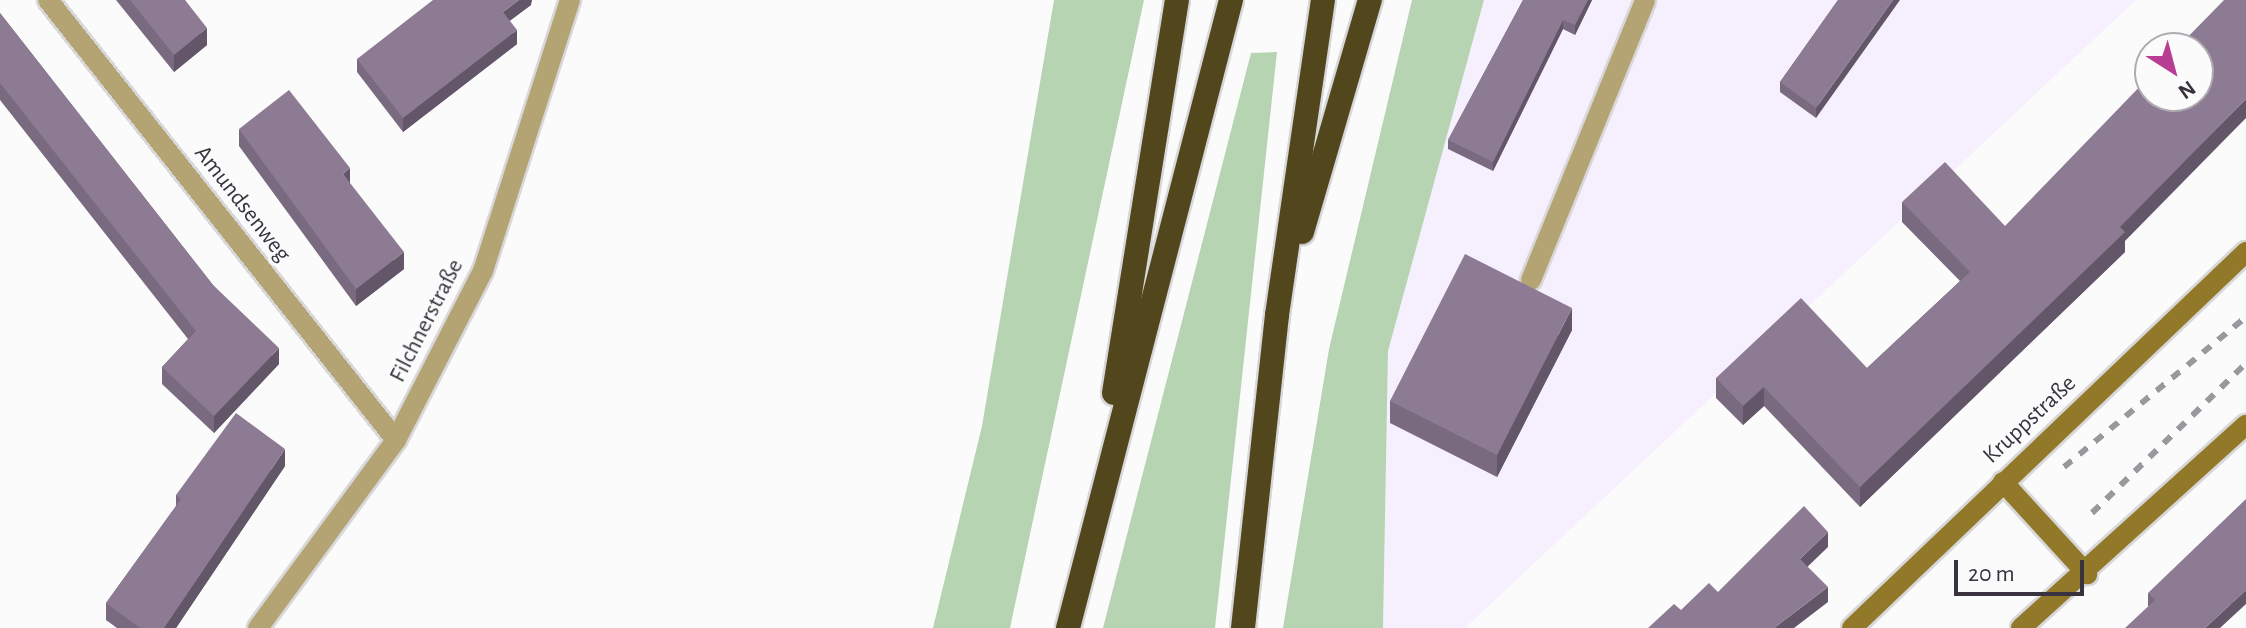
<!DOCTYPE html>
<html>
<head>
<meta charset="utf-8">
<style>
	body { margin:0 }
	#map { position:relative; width:2246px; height:628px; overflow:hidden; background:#fbfbfb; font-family:"Alegreya Sans",sans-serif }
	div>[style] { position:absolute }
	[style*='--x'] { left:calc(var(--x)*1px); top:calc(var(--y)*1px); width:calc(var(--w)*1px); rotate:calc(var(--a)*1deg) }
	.built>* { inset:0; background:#f6f0fe }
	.green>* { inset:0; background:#b6d3b2 }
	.roads { filter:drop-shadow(2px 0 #d8d7d9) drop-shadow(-2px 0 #d8d7d9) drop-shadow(0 2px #d8d7d9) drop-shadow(0 -2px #d8d7d9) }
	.lane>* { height:20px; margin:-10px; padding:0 10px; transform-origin:10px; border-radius:10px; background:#b4a474 }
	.street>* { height:20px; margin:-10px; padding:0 10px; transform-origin:10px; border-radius:10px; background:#b4a474 }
	.secondary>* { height:20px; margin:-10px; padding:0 10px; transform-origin:10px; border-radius:10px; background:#927929 }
	.highway>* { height:24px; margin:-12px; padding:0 12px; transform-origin:12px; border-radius:12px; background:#52461d }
	.rail>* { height:6px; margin-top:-3px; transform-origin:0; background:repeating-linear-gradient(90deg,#9a979d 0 10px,transparent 0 20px) }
	.wall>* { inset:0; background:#796a7f }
	.shaded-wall>* { inset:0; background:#635668 }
	.building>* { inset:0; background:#8d7b94 }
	span { translate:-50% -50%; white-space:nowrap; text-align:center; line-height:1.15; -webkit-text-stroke:7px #fbfbfb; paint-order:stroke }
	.street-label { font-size:24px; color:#38333e }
	.north { position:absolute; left:2134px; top:32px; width:80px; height:80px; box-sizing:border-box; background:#fbfbfb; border:2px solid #adabaf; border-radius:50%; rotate:144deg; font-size:22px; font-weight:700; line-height:32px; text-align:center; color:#38333e }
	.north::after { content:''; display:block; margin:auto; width:28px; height:36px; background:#b73e93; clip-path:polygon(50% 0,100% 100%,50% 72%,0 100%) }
	.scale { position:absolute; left:1954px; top:560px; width:130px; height:36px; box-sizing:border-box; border:4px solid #38333e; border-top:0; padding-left:10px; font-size:24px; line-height:28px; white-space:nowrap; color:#38333e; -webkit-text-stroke:6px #fbfbfb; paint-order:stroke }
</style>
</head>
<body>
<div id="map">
	<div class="built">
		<i style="clip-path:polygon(1484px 0,2136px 0,1465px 628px,1383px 628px,1388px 351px)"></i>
	</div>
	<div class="green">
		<i style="clip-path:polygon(1054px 0,1144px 0,1010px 628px,933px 628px,982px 426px)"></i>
		<i style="clip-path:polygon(1412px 0,1484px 0,1388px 351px,1383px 628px,1283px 628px,1329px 349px)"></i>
		<i style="clip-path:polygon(1277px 52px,1215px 628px,1103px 628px,1251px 53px)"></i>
	</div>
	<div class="roads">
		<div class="lane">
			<i style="--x:1531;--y:280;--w:302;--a:-67.8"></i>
		</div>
		<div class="street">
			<i style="--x:48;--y:0;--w:561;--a:51.66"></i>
			<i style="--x:258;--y:628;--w:233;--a:-53.7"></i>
			<i style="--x:396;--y:440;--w:190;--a:-62.8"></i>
			<i style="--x:483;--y:271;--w:285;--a:-72.2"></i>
		</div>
		<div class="secondary">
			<i style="--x:2003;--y:482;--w:125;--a:47.6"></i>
			<i style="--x:1852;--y:628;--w:545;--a:-43.66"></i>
			<i style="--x:2021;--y:628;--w:303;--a:-42.1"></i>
		</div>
		<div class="highway">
			<i style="--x:1302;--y:232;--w:242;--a:-73.7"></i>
			<i style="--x:1114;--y:393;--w:398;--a:-80.9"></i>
			<i style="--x:1068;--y:628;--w:649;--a:-75.45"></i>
			<i style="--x:1243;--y:628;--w:315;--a:-83.8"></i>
			<i style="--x:1277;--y:315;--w:318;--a:-81.7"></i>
		</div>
	</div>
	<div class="rail">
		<i style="--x:2064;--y:467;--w:236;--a:-39.5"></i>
		<i style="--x:2092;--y:513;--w:215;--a:-44.2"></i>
	</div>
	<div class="wall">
		<i style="clip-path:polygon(116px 0,185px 0,207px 45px,174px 72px)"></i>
		<i style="clip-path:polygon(1523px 0,1592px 0,1575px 35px,1563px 29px,1493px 171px,1448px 149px,1448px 140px)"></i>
		<i style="clip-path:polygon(1838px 0,1816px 118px,1780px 92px,1780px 82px)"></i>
		<i style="clip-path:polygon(531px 5px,509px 21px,517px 44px,403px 132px,357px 72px,357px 59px)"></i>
		<i style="clip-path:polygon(0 13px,213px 285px,279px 364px,214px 433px,162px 384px,162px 367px,188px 339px,0 100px)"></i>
		<i style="clip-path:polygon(239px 129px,404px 269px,356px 306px,239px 146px)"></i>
		<i style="clip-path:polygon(1902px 202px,2005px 226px,2125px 241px,2125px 252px,1860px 507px,1764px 406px,1743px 425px,1716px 398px,1716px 378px,1867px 368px,1960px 281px,1902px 222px)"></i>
		<i style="clip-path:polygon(1572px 330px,1497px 477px,1390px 423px,1390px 401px)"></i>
		<i style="clip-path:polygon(285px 466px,176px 628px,117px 628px,106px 620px,106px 603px,176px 506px,176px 495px)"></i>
		<i style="clip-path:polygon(2148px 593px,2246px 604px,2148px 606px)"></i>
	</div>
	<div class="shaded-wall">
		<i style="clip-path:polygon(519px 0,532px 0,531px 5px,503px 26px,503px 12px)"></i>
		<i style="clip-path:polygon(1588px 0,1592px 0,1575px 35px,1575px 25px)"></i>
		<i style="clip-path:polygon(1893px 0,1900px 0,1816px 118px,1816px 108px)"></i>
		<i style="clip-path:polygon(1563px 20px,1563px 29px,1493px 171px,1493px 162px)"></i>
		<i style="clip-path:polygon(207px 28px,207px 45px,174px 72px,174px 55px)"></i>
		<i style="clip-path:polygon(517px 30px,517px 44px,403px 132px,403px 118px)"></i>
		<i style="clip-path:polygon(2246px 99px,2246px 118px,2125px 241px,2125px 252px,1860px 507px,1860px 487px)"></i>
		<i style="clip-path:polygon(350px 168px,350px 185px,343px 174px)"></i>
		<i style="clip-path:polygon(404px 252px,404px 269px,356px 306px,356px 289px)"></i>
		<i style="clip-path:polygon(1572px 308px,1572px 330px,1497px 477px,1497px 455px)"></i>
		<i style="clip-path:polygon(279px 348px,279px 364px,214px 433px,214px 416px)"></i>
		<i style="clip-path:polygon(1764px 387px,1764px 406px,1743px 425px,1743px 406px)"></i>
		<i style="clip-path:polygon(285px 449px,285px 466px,176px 628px,164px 628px)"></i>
		<i style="clip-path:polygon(1828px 532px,1828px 547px,1800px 574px,1800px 559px)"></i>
		<i style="clip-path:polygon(1828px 587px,1828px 602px,1794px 628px,1774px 628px)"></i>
		<i style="clip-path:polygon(2246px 590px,2246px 604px,2220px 628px,2205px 628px)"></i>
	</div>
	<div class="building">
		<i style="clip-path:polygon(130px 0,185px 0,207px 28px,174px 55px)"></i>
		<i style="clip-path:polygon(433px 0,519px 0,503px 12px,517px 30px,403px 118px,357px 59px)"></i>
		<i style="clip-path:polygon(1523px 0,1588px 0,1575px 25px,1563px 20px,1493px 162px,1448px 140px)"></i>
		<i style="clip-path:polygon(1838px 0,1893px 0,1816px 108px,1780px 82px)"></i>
		<i style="clip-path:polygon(2224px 0,2246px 0,2246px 99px,2120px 227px,2125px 232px,1860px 487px,1764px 387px,1743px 406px,1716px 378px,1801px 298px,1867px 368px,1970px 272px,1902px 202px,1945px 162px,2005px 226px,2150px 76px,2150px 96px,2198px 96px,2198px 48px,2177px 48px)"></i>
		<i style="clip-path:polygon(0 13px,213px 285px,279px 348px,214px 416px,162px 367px,196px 331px,0 83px)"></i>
		<i style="clip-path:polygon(289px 90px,350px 168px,343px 174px,404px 252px,356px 289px,239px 129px)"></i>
		<i style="clip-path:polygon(1465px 254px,1572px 308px,1497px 455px,1390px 401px)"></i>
		<i style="clip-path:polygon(236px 413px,285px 449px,164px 628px,140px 628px,106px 603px,181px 499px,176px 495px)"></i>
		<i style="clip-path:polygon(2246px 499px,2246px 590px,2205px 628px,2125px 628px,2155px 600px,2148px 593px)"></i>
		<i style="clip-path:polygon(1804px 506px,1828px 532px,1800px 559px,1828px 587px,1774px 628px,1648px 628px,1674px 604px,1681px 610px,1709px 583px,1718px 592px)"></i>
	</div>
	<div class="street-label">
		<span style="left:242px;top:204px;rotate:52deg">Amundsenweg</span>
		<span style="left:427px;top:321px;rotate:-63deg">Filchnerstraße</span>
		<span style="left:2030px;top:420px;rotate:-43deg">Kruppstraße</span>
	</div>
	<div class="north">N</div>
	<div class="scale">20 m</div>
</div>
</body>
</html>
